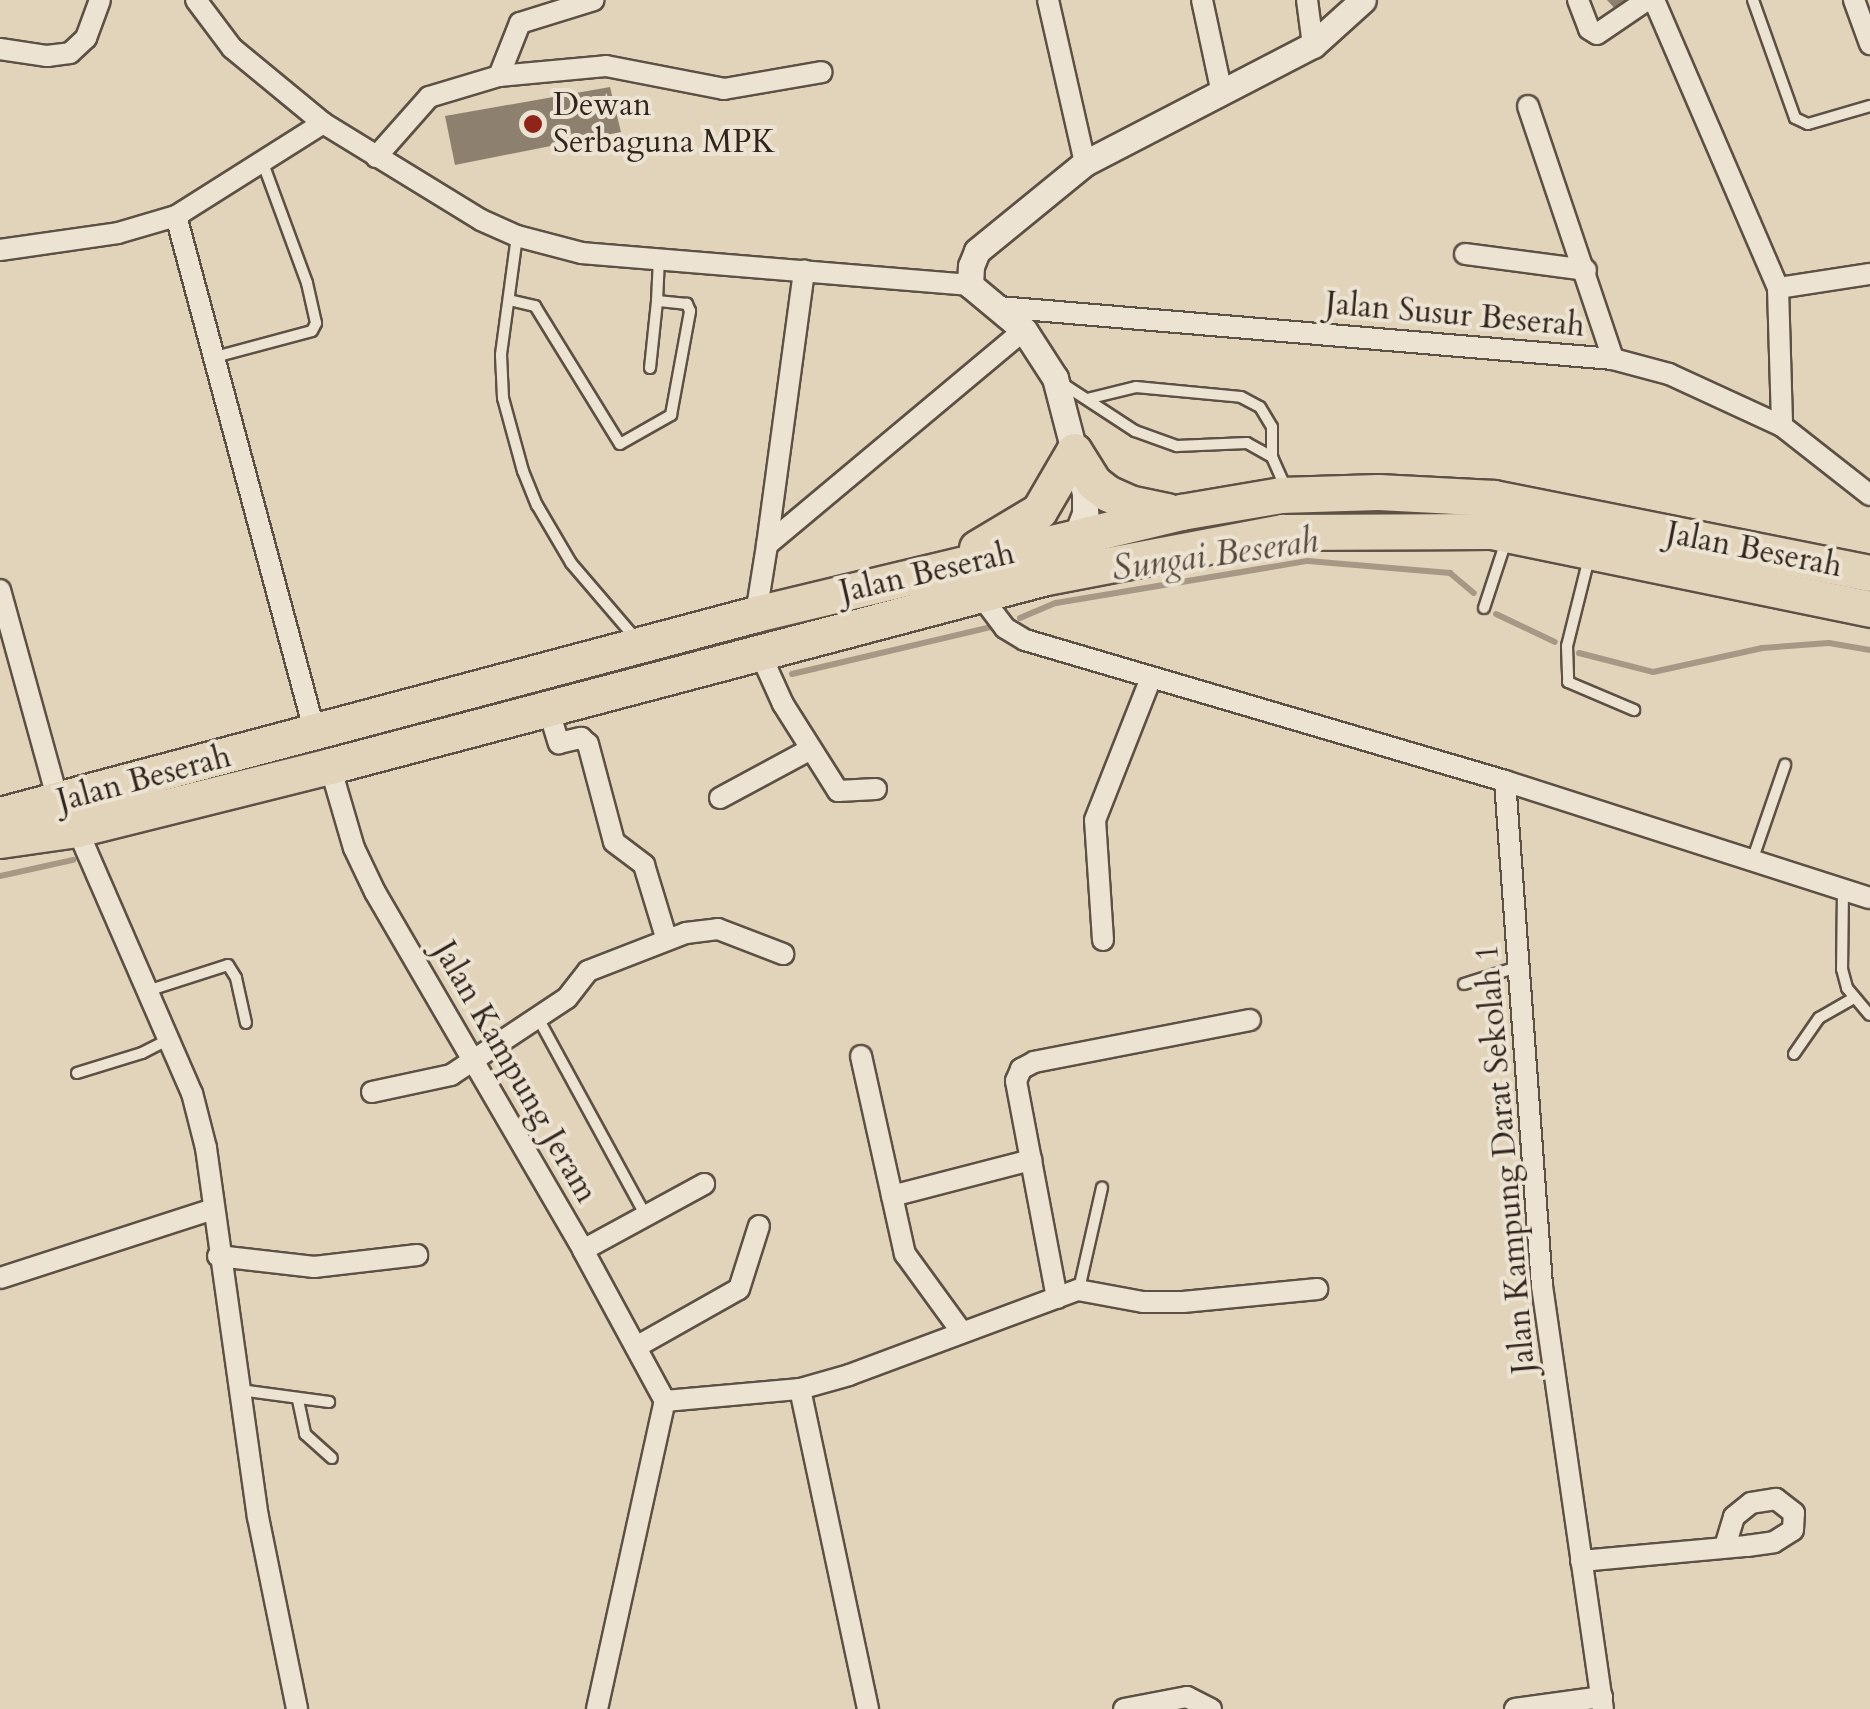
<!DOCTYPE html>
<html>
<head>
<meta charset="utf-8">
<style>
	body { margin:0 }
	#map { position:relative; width:1870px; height:1709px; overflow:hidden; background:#e2d4ba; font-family:Cardo,serif }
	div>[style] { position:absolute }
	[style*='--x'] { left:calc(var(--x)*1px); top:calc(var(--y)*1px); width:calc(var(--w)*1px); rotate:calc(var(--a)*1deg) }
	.stream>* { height:6px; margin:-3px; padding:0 3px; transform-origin:3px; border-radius:3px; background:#a69885 }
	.building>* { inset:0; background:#8d806f }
	.roads { filter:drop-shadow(2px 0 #5d5044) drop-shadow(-2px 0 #5d5044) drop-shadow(0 2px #5d5044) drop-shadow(0 -2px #5d5044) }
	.service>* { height:10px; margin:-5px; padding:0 5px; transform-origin:5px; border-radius:5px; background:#ece3d2 }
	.minor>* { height:20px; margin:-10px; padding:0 10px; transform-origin:10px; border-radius:10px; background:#ece3d2 }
	.tertiary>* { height:25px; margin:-12.5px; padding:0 12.5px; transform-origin:12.5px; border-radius:12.5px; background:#ece3d2 }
	.trunk>* { height:35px; margin:-17.5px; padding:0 17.5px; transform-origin:17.5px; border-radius:17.5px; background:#e2d4ba }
	.dots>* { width:28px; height:28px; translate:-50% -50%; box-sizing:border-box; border:5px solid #ece3d2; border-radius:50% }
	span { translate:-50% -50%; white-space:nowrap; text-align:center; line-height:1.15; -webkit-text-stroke:8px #ece3d2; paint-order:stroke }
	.poi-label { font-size:32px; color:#31241d }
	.left { translate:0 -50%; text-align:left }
	.street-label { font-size:32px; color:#31241d }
	.water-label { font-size:35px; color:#54473c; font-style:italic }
</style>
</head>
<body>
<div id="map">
	<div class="stream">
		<i style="--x:1496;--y:614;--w:65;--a:25.4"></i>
		<i style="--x:1020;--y:618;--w:39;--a:-23"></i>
		<i style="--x:1056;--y:603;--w:255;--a:-9.5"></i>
		<i style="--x:1308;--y:561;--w:143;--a:4.8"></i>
		<i style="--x:1450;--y:573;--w:31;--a:40"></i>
		<i style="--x:1579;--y:653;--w:76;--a:14.4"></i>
		<i style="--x:1653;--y:672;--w:112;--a:-12.4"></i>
		<i style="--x:1762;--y:648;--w:67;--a:-4.3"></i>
		<i style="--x:1829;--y:643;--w:42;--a:9.7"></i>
		<i style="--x:792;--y:674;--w:204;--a:-13.3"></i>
		<i style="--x:0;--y:876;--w:75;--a:-12.4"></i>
	</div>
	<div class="building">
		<i style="clip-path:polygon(1607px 0,1627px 0,1616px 10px)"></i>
		<i style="clip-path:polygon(610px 87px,621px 132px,455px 165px,445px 116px)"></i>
	</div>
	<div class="roads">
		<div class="service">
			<i style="--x:1753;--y:0;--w:125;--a:70.4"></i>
			<i style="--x:1795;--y:118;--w:14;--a:25"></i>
			<i style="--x:1808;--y:124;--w:65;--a:-16.2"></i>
			<i style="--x:517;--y:236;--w:120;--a:97.7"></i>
			<i style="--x:501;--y:355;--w:43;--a:87.3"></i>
			<i style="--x:503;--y:398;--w:76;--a:74.7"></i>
			<i style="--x:523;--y:471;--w:37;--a:68"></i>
			<i style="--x:537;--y:505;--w:67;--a:59.6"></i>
			<i style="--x:571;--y:563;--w:101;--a:49.4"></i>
			<i style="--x:509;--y:300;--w:27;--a:13"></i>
			<i style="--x:535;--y:306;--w:162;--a:58.4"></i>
			<i style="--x:620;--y:444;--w:59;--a:-29.6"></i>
			<i style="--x:671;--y:415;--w:106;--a:-79.6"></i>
			<i style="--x:690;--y:311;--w:8;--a:-113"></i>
			<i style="--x:687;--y:304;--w:30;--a:-174"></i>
			<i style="--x:657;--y:301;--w:42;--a:-87.3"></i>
			<i style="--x:215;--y:357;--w:100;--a:-15"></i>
			<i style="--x:312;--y:331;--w:9;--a:-63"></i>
			<i style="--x:316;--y:323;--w:41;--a:-102.7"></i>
			<i style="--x:307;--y:283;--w:130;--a:-110.2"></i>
			<i style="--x:650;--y:368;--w:67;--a:-84"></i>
			<i style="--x:1060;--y:382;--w:90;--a:33.2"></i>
			<i style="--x:1135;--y:431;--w:45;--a:19.7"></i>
			<i style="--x:1177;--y:446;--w:70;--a:-2.5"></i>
			<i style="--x:1247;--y:443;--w:29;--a:29"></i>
			<i style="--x:1272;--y:457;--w:35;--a:66"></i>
			<i style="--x:1087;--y:399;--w:50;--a:-13.8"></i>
			<i style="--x:1136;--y:387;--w:105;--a:5.4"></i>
			<i style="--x:1241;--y:397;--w:21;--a:28"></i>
			<i style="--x:1260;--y:407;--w:23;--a:59"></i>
			<i style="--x:1272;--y:427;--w:30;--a:90"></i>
			<i style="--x:1589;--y:558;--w:91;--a:104"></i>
			<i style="--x:1567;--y:646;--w:36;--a:88"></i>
			<i style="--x:1568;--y:682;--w:72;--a:23"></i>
			<i style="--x:1484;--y:608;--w:74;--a:-71.8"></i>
			<i style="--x:1752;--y:861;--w:102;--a:-71"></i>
			<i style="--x:1843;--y:890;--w:79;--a:90.7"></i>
			<i style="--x:1842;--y:969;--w:20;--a:75"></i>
			<i style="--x:1847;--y:988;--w:35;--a:50"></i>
			<i style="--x:1464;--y:984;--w:59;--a:-17.8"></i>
			<i style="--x:147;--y:991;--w:85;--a:-17.8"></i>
			<i style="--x:228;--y:965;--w:15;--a:58"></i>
			<i style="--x:236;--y:978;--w:46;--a:77.5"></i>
			<i style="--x:538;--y:1018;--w:226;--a:61.4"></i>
			<i style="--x:1794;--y:1054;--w:44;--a:-55.2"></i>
			<i style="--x:1819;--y:1018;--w:40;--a:-29.7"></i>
			<i style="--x:77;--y:1073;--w:68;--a:-17.1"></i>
			<i style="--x:142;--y:1053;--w:30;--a:-27"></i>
			<i style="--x:1079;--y:1289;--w:104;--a:-77.2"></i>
			<i style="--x:240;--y:1390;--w:90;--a:7.7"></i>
			<i style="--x:298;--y:1400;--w:35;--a:78"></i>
			<i style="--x:305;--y:1434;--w:36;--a:42"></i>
		</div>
		<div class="minor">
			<i style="--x:196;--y:0;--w:60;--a:53.1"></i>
			<i style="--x:232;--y:48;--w:118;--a:39.5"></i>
			<i style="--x:323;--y:123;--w:185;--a:31.5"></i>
			<i style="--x:481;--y:220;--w:39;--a:24"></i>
			<i style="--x:517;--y:236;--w:67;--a:14.7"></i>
			<i style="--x:582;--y:253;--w:389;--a:4.7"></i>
			<i style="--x:1048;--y:0;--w:167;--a:77.2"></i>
			<i style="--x:1202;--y:0;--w:95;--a:77.9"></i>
			<i style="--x:1307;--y:0;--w:45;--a:82.4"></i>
			<i style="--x:1578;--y:0;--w:31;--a:69"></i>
			<i style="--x:1589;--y:29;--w:9;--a:32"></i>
			<i style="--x:1597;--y:34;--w:60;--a:-34.2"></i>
			<i style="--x:1654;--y:0;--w:314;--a:66.7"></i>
			<i style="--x:1778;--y:288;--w:138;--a:88.3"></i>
			<i style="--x:1854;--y:0;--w:47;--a:70"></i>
			<i style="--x:0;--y:49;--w:48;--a:8.5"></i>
			<i style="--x:47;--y:56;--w:23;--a:-7"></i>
			<i style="--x:70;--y:53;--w:22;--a:-43"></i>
			<i style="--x:86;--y:38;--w:40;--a:-69.8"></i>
			<i style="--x:499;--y:76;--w:57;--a:-68.4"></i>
			<i style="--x:520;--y:23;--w:77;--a:-17.3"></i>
			<i style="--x:1528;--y:106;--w:267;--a:71.4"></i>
			<i style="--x:376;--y:157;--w:80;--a:-48.5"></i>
			<i style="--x:429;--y:97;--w:73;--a:-16.7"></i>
			<i style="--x:499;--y:76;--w:107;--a:-5.3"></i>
			<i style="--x:606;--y:66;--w:120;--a:11"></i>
			<i style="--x:724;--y:89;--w:99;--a:-9.8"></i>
			<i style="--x:176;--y:216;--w:535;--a:74.95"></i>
			<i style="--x:0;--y:250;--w:119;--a:-8.2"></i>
			<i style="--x:118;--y:233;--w:60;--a:-16.3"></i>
			<i style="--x:176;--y:216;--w:174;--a:-32.3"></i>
			<i style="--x:1465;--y:254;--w:122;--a:7.5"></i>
			<i style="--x:1778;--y:288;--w:93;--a:-8.7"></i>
			<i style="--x:999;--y:307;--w:616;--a:4.84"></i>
			<i style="--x:1613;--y:359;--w:58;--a:15"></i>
			<i style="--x:1669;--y:374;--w:124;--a:24.7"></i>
			<i style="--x:1782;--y:426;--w:112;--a:38.1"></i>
			<i style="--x:767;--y:545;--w:277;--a:-82.3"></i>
			<i style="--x:0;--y:590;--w:219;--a:74.6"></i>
			<i style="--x:981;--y:596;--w:40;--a:53"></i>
			<i style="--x:1005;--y:628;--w:23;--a:31"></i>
			<i style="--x:1025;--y:640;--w:500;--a:16.37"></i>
			<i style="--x:1505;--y:781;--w:383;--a:17.8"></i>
			<i style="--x:756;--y:614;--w:70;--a:-80.9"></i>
			<i style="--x:767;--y:545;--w:335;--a:-39.9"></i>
			<i style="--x:760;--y:653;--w:56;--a:65.7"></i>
			<i style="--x:783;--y:704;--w:103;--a:57.7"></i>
			<i style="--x:838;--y:791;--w:38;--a:-3"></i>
			<i style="--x:548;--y:708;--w:37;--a:73"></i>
			<i style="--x:559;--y:743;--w:23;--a:-13"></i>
			<i style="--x:581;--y:738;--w:9;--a:41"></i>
			<i style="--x:588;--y:744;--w:101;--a:75.1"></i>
			<i style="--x:614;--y:842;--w:38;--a:37"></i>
			<i style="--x:644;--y:865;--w:78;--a:73"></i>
			<i style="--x:330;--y:766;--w:85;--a:73.7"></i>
			<i style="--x:354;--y:848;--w:49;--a:64.5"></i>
			<i style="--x:375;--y:892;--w:414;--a:59.8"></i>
			<i style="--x:583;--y:1250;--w:172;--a:61.5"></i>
			<i style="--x:1505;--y:781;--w:506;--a:85.81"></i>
			<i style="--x:1542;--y:1286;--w:427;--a:81.8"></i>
			<i style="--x:720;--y:798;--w:103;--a:-28.3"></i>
			<i style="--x:77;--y:829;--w:288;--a:66.5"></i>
			<i style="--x:192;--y:1093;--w:57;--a:75.7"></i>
			<i style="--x:206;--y:1148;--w:373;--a:82"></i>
			<i style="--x:258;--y:1517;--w:196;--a:78.5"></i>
			<i style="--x:1103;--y:940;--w:120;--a:-93.8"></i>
			<i style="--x:1095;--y:820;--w:153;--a:-68.5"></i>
			<i style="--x:861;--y:1056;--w:203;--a:77.5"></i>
			<i style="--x:905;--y:1254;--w:95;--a:54"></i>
			<i style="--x:372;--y:1092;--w:81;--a:-12.1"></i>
			<i style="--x:451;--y:1075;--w:139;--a:-33.6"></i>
			<i style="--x:567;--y:998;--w:34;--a:-52"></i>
			<i style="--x:588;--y:971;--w:105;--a:-21.2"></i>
			<i style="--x:686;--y:933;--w:32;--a:-7"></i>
			<i style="--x:718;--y:929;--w:70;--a:21"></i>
			<i style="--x:892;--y:1196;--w:144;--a:-14.5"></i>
			<i style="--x:583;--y:1250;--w:138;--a:-28.6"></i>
			<i style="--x:218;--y:1256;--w:97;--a:6.5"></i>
			<i style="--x:314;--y:1267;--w:104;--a:-6.6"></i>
			<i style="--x:0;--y:1278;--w:224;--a:-17.9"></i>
			<i style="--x:1057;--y:1298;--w:221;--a:-100.7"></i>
			<i style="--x:1016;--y:1081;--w:13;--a:-67"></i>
			<i style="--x:1021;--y:1069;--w:15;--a:-28"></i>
			<i style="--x:1034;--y:1062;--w:220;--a:-11"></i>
			<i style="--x:636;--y:1347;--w:118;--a:-29.4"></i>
			<i style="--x:739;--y:1289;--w:66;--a:-72.4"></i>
			<i style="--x:800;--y:1389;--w:327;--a:78"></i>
			<i style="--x:665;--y:1401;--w:136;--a:-5.1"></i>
			<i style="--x:800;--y:1389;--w:51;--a:-15.9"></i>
			<i style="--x:849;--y:1375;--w:244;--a:-20.4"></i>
			<i style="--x:1078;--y:1290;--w:66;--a:10.5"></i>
			<i style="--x:1143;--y:1302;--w:40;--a:0"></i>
			<i style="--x:1183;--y:1302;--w:135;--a:-5.5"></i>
			<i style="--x:1581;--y:1561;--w:167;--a:-5.2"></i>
			<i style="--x:1747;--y:1546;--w:27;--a:-8"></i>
			<i style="--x:1774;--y:1542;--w:22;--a:-32"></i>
			<i style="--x:1793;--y:1530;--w:17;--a:-87"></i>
			<i style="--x:1794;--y:1513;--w:23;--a:-142"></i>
			<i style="--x:1776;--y:1499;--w:25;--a:171"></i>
			<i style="--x:1751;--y:1503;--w:22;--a:141"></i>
			<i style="--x:1734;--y:1517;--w:31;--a:107"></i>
			<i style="--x:597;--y:1709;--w:315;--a:-77.6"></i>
			<i style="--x:1124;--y:1709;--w:64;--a:-10.8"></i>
			<i style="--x:1187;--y:1697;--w:27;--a:27"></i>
			<i style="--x:1515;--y:1709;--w:88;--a:-7.9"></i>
		</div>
		<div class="tertiary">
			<i style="--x:1076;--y:537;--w:26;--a:-69"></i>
			<i style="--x:1085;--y:513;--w:20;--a:-90"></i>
			<i style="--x:1085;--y:493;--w:119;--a:-104.6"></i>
			<i style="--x:1055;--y:378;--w:57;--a:-122.9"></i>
			<i style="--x:1024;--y:330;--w:70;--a:-140.2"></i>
			<i style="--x:970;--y:285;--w:19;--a:-87"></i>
			<i style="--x:971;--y:266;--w:16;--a:-68"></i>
			<i style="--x:977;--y:251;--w:139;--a:-39.2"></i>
			<i style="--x:1085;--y:163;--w:257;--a:-27.4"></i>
			<i style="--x:1313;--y:45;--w:67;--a:-42"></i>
		</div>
		<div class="trunk">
			<i style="--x:977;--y:548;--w:72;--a:-30.8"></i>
			<i style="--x:1039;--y:511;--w:69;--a:-59.7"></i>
			<i style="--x:1074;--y:451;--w:36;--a:58"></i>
			<i style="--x:1093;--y:482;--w:18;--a:38"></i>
			<i style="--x:1107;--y:493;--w:24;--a:24"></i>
			<i style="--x:1129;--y:503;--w:39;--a:12"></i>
			<i style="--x:0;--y:815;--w:782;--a:-14.89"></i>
			<i style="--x:756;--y:614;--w:437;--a:-13.5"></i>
			<i style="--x:1181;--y:512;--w:100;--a:-9.7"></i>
			<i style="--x:1280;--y:495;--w:98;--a:-1.8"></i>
			<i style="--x:1378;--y:492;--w:116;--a:3"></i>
			<i style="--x:1494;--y:498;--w:383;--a:11.3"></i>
			<i style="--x:0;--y:840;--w:78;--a:-8.1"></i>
			<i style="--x:77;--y:829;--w:261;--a:-14"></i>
			<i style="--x:330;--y:766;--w:741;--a:-14.79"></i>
			<i style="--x:1046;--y:577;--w:241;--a:-10.8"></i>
			<i style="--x:1283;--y:532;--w:208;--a:-0.3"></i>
			<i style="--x:1491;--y:531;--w:387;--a:11.6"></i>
		</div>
	</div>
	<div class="dots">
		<i style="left:533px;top:124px;background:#8f2418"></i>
	</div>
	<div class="poi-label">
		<span class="left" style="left:553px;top:124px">Dewan<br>Serbaguna MPK</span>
	</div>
	<div class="street-label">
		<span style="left:1455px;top:315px;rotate:5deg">Jalan Susur Beserah</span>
		<span style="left:1754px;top:550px;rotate:11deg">Jalan Beserah</span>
		<span style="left:927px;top:573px;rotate:-13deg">Jalan Beserah</span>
		<span style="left:144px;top:779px;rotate:-15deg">Jalan Beserah</span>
		<span style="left:515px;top:1072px;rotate:60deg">Jalan Kampung Jeram</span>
		<span style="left:1506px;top:1159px;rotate:-95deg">Jalan Kampung Darat Sekolah 1</span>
	</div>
	<div class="water-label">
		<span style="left:1215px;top:555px;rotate:-8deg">Sungai Beserah</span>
	</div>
</div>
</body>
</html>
